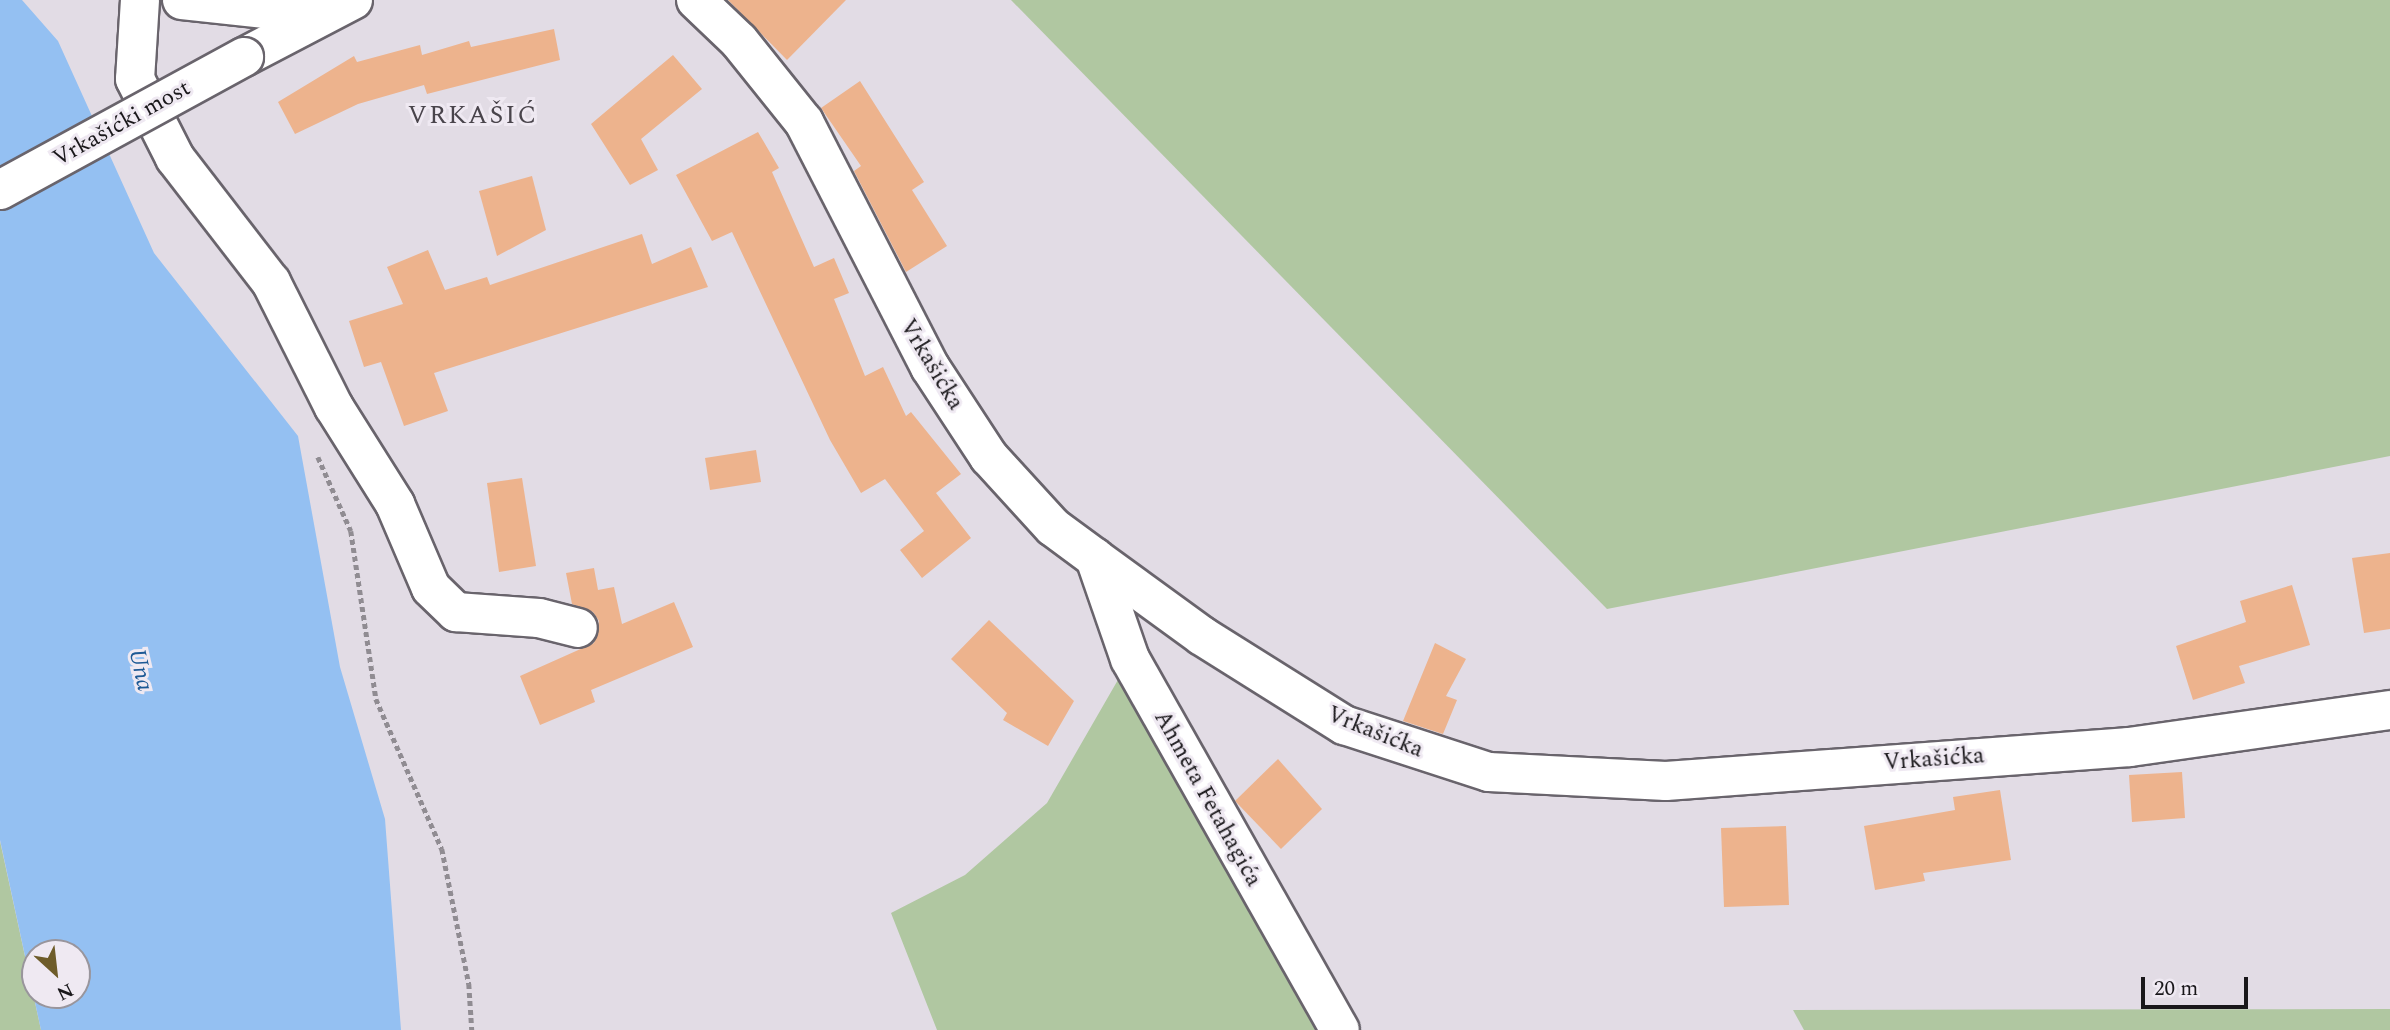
<!DOCTYPE html>
<html>
<head>
<meta charset="utf-8">
<style>
	body { margin:0 }
	#map { position:relative; width:2390px; height:1030px; overflow:hidden; background:#e2dce5; font-family:Spectral,serif }
	div>[style] { position:absolute }
	[style*='--x'] { left:calc(var(--x)*1px); top:calc(var(--y)*1px); width:calc(var(--w)*1px); rotate:calc(var(--a)*1deg) }
	.green>* { inset:0; background:#b0c7a1 }
	.water>* { inset:0; background:#94c0f2 }
	.building>* { inset:0; background:#edb38d }
	.path>* { height:4.5px; margin-top:-2.25px; transform-origin:0; background:repeating-linear-gradient(90deg,#908c92 0 5px,transparent 0 8.5px) }
	.roads { filter:drop-shadow(2px 0 #69646c) drop-shadow(-2px 0 #69646c) drop-shadow(0 2px #69646c) drop-shadow(0 -2px #69646c) }
	.minor>* { height:38px; margin:-19px; padding:0 19px; transform-origin:19px; border-radius:19px; background:#fff }
	.tertiary>* { height:38px; margin:-19px; padding:0 19px; transform-origin:19px; border-radius:19px; background:#fff }
	.bridges { filter:drop-shadow(2px 0 #69646c) drop-shadow(-2px 0 #69646c) drop-shadow(0 2px #69646c) drop-shadow(0 -2px #69646c) }
	.tertiary-bridge>* { height:38px; margin:-19px; padding:0 19px; transform-origin:19px; border-radius:19px; background:#fff }
	span { translate:-50% -50%; white-space:nowrap; text-align:center; line-height:1.15; -webkit-text-stroke:6px #efe9f2; paint-order:stroke }
	.street-label { font-size:23px; color:#19171a }
	.water-label { font-size:24px; color:#1d5995; font-style:italic }
	.quarter-label { font-size:26px; color:#49444b; letter-spacing:2px }
	.north { position:absolute; left:21px; top:939px; width:70px; height:70px; box-sizing:border-box; background:#efe9f2; border:2px solid #99959c; border-radius:50%; rotate:153deg; font-size:19px; font-weight:700; line-height:28px; text-align:center; color:#19171a }
	.north::after { content:''; display:block; margin:auto; width:24px; height:32px; background:#6e5c2a; clip-path:polygon(50% 0,100% 100%,50% 72%,0 100%) }
	.scale { position:absolute; left:2141px; top:977px; width:107px; height:32px; box-sizing:border-box; border:4px solid #19171a; border-top:0; padding-left:9px; font-size:21px; line-height:24px; white-space:nowrap; color:#19171a; -webkit-text-stroke:5px #efe9f2; paint-order:stroke }
</style>
</head>
<body>
<div id="map">
	<div class="green">
		<i style="clip-path:polygon(1011px 0,2390px 0,2390px 456px,1607px 609px)"></i>
		<i style="clip-path:polygon(1130px 659px,1340px 1030px,937px 1030px,891px 913px,965px 875px,1047px 803px)"></i>
		<i style="clip-path:polygon(0 840px,0 841px,41px 1030px,0 1030px)"></i>
		<i style="clip-path:polygon(2390px 1009px,2390px 1030px,1804px 1030px,1793px 1010px)"></i>
	</div>
	<div class="water">
		<i style="clip-path:polygon(evenodd,0 0,22px 0,58px 41px,154px 253px,298px 436px,340px 667px,385px 819px,401px 1030px,41px 1030px,0 840px,0 0,35px 953px,77px 953px,77px 995px,35px 995px,35px 953px)"></i>
	</div>
	<div class="building">
		<i style="clip-path:polygon(728px 0,846px 0,787px 60px)"></i>
		<i style="clip-path:polygon(554px 29px,560px 60px,427px 94px,424px 85px,358px 104px,295px 134px,278px 102px,354px 56px,357px 62px,420px 45px,422px 55px,469px 41px,471px 47px)"></i>
		<i style="clip-path:polygon(673px 55px,702px 89px,641px 139px,658px 170px,630px 185px,591px 124px)"></i>
		<i style="clip-path:polygon(860px 81px,924px 182px,912px 190px,947px 246px,906px 272px,854px 171px,861px 166px,821px 108px)"></i>
		<i style="clip-path:polygon(758px 132px,779px 168px,772px 172px,814px 267px,834px 258px,849px 293px,834px 299px,865px 376px,883px 367px,906px 416px,911px 412px,961px 474px,936px 493px,971px 538px,922px 578px,900px 550px,924px 531px,885px 479px,861px 493px,830px 440px,732px 232px,712px 241px,676px 175px)"></i>
		<i style="clip-path:polygon(532px 176px,546px 230px,497px 256px,479px 191px)"></i>
		<i style="clip-path:polygon(642px 234px,652px 264px,691px 247px,708px 287px,434px 373px,448px 411px,404px 426px,381px 362px,364px 367px,349px 321px,403px 304px,387px 267px,428px 250px,445px 290px,487px 277px,490px 285px)"></i>
		<i style="clip-path:polygon(756px 450px,761px 482px,710px 490px,705px 458px)"></i>
		<i style="clip-path:polygon(522px 478px,536px 566px,499px 572px,487px 483px)"></i>
		<i style="clip-path:polygon(2390px 553px,2390px 629px,2364px 633px,2352px 558px)"></i>
		<i style="clip-path:polygon(594px 568px,598px 590px,614px 587px,622px 624px,674px 602px,693px 647px,591px 690px,595px 702px,540px 725px,520px 676px,594px 643px,599px 621px,593px 612px,572px 604px,566px 573px)"></i>
		<i style="clip-path:polygon(2292px 585px,2310px 645px,2239px 666px,2245px 683px,2193px 700px,2176px 646px,2246px 622px,2240px 601px)"></i>
		<i style="clip-path:polygon(989px 620px,1074px 701px,1048px 746px,1003px 720px,1007px 713px,951px 659px)"></i>
		<i style="clip-path:polygon(1435px 643px,1466px 659px,1446px 696px,1457px 700px,1443px 734px,1403px 721px)"></i>
		<i style="clip-path:polygon(1278px 759px,1322px 809px,1281px 849px,1235px 801px)"></i>
		<i style="clip-path:polygon(2182px 772px,2185px 818px,2132px 822px,2129px 775px)"></i>
		<i style="clip-path:polygon(2000px 790px,2011px 860px,1923px 873px,1925px 881px,1875px 890px,1864px 826px,1955px 810px,1953px 797px)"></i>
		<i style="clip-path:polygon(1786px 826px,1789px 905px,1724px 907px,1721px 828px)"></i>
	</div>
	<div class="path">
		<i style="--x:318;--y:457;--w:81;--a:66"></i>
		<i style="--x:351;--y:531;--w:170;--a:81.5"></i>
		<i style="--x:376;--y:699;--w:164;--a:66.3"></i>
		<i style="--x:442;--y:849;--w:138;--a:78.7"></i>
		<i style="--x:469;--y:984;--w:46;--a:86.3"></i>
	</div>
	<div class="roads">
		<div class="minor">
			<i style="--x:140;--y:0;--w:79;--a:93.6"></i>
			<i style="--x:135;--y:79;--w:89;--a:63.1"></i>
			<i style="--x:175;--y:158;--w:157;--a:52.3"></i>
			<i style="--x:271;--y:282;--w:140;--a:63.3"></i>
			<i style="--x:334;--y:407;--w:115;--a:57.8"></i>
			<i style="--x:395;--y:504;--w:91;--a:66.8"></i>
			<i style="--x:431;--y:588;--w:35;--a:44"></i>
			<i style="--x:456;--y:612;--w:83;--a:4.1"></i>
			<i style="--x:539;--y:618;--w:40;--a:14.4"></i>
			<i style="--x:182;--y:0;--w:140;--a:6.2"></i>
			<i style="--x:1095;--y:558;--w:107;--a:70.9"></i>
			<i style="--x:1130;--y:659;--w:426;--a:60.5"></i>
		</div>
		<div class="tertiary">
			<i style="--x:696;--y:0;--w:59;--a:43.6"></i>
			<i style="--x:739;--y:41;--w:104;--a:51.3"></i>
			<i style="--x:804;--y:122;--w:276;--a:62.8"></i>
			<i style="--x:930;--y:367;--w:108;--a:56.8"></i>
			<i style="--x:989;--y:457;--w:95;--a:47.6"></i>
			<i style="--x:1053;--y:527;--w:52;--a:36.4"></i>
			<i style="--x:1095;--y:558;--w:132;--a:36.1"></i>
			<i style="--x:1202;--y:636;--w:168;--a:32.1"></i>
			<i style="--x:1344;--y:725;--w:152;--a:18"></i>
			<i style="--x:1489;--y:772;--w:177;--a:2.9"></i>
			<i style="--x:1666;--y:781;--w:465;--a:-4.2"></i>
			<i style="--x:2130;--y:747;--w:263;--a:-8.1"></i>
			<i style="--x:244;--y:57;--w:123;--a:-27.6"></i>
		</div>
	</div>
	<div class="bridges">
		<div class="tertiary-bridge">
			<i style="--x:0;--y:190;--w:278;--a:-28.6"></i>
		</div>
	</div>
	<div class="street-label">
		<span style="left:122px;top:124px;rotate:-29deg">Vrkašićki most</span>
		<span style="left:931px;top:365px;rotate:59deg">Vrkašićka</span>
		<span style="left:1375px;top:733px;rotate:22deg">Vrkašićka</span>
		<span style="left:1934px;top:760px;rotate:-4deg">Vrkašićka</span>
		<span style="left:1207px;top:799px;rotate:61deg">Ahmeta Fetahagića</span>
	</div>
	<div class="water-label">
		<span style="left:140px;top:670px;rotate:77deg">Una</span>
	</div>
	<div class="quarter-label">
		<span style="left:473px;top:116px">VRKAŠIĆ</span>
	</div>
	<div class="north">N</div>
	<div class="scale">20 m</div>
</div>
</body>
</html>
